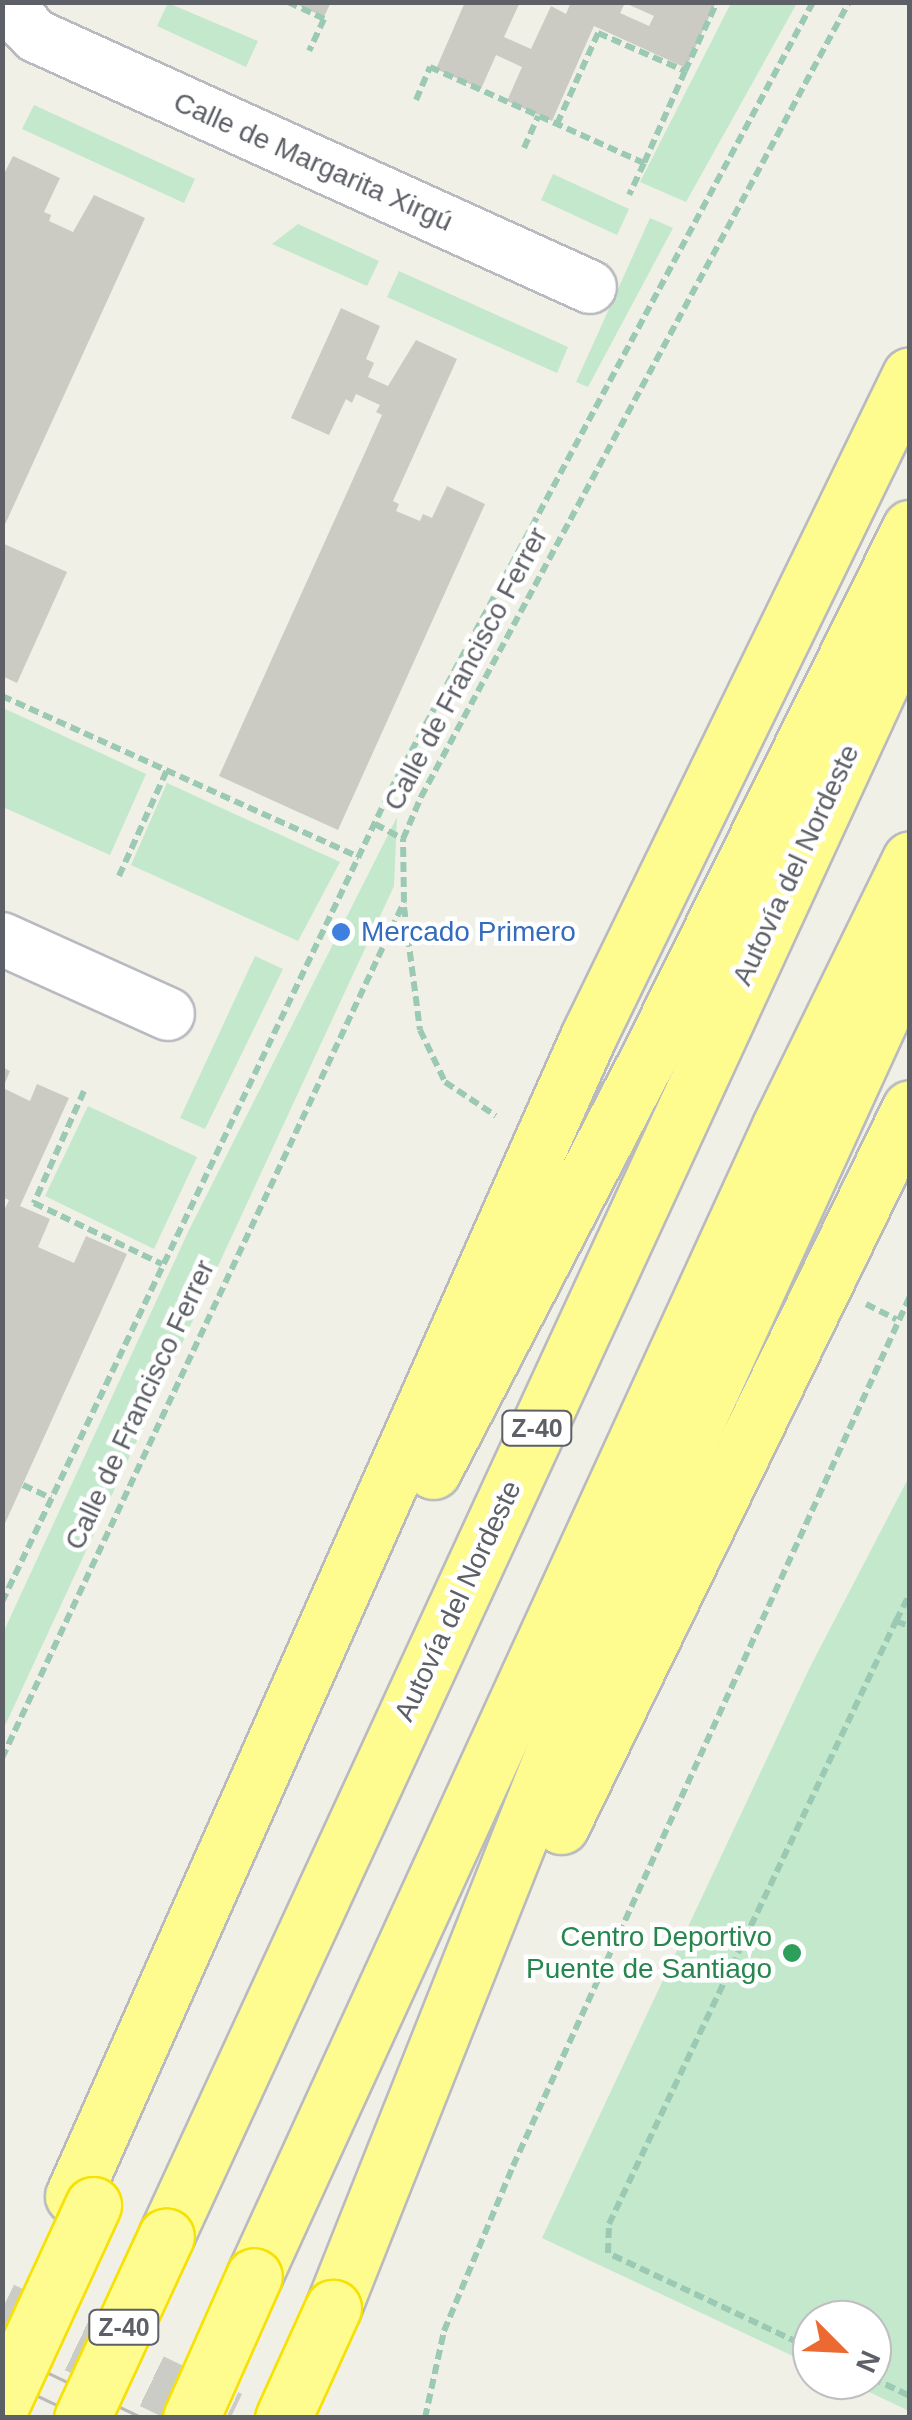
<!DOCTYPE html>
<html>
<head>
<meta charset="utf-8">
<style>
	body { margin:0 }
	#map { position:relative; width:912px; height:2420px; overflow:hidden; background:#f0f0e7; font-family:Helvetica,sans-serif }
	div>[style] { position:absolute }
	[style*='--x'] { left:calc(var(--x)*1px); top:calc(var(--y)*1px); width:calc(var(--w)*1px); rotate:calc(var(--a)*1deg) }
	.green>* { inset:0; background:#c3e8cb }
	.building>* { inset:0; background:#cbcbc3 }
	.major-tunnel>* { height:55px; margin-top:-27.5px; transform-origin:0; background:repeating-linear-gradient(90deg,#ccccc7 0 55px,transparent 0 83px) }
	.path>* { height:6px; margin-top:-3px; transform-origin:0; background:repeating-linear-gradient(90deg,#9cc9b3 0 10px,transparent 0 15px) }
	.roads { filter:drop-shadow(2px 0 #b9bac0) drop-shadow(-2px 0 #b9bac0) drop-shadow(0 2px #b9bac0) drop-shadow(0 -2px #b9bac0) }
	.minor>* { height:52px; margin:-26px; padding:0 26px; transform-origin:26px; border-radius:26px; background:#fff }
	.highway>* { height:55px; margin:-27.5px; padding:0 27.5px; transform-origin:27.5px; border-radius:27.5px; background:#fefb8f }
	.tram>* { height:2.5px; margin:-1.25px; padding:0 1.25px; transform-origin:1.25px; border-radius:1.25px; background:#b9b9ba }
	.bridges { filter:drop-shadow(2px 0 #f7e100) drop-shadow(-2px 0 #f7e100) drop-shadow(0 2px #f7e100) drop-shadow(0 -2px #f7e100) }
	.highway-bridge>* { height:55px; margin:-27.5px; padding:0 27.5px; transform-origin:27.5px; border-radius:27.5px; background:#fefb8f }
	.dots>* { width:28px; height:28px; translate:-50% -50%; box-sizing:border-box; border:5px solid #fff; border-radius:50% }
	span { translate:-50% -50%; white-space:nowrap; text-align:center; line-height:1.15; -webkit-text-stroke:9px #fff; paint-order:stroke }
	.shield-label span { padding:2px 8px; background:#fff; border:2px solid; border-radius:8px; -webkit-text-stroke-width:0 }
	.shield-label { font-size:25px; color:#5e6067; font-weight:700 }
	.street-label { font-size:28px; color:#5e6067 }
	.shop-label { font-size:28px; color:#366cbe }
	.left { translate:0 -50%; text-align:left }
	.leisure-label { font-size:28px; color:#27864d }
	.right { translate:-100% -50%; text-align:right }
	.frame { position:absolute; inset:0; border:5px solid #5e6067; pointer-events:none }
	.north { position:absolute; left:792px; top:2300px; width:100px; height:100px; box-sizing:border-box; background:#fff; border:2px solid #bfbfc2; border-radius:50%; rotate:114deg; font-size:28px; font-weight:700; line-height:40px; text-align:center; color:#5e6067 }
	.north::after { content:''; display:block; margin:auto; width:35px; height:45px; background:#ec6931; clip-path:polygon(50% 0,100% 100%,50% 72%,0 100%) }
</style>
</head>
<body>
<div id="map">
	<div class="green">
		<i style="clip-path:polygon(168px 3px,258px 41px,246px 67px,157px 26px)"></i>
		<i style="clip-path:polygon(731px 3px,797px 3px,686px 202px,640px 182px)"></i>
		<i style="clip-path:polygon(34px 105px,195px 179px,184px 203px,22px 129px)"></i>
		<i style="clip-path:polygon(553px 174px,629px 209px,617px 235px,541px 200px)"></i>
		<i style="clip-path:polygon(650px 218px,673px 228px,588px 387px,576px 382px)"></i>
		<i style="clip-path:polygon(298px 224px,379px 261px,367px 286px,272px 244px)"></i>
		<i style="clip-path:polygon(399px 271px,568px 347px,557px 373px,387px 297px)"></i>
		<i style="clip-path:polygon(3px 708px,146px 774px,110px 855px,3px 807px)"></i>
		<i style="clip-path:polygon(167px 783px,340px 862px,298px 941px,131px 865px)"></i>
		<i style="clip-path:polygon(397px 817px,394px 886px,3px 1730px,3px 1633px,189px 1230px)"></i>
		<i style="clip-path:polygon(255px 956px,283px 969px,205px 1129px,180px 1118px)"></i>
		<i style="clip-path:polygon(88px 1106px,197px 1157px,154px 1249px,45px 1196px)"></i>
		<i style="clip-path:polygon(909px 1477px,909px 2411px,844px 2380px,872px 2380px,872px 2320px,812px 2320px,812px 2365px,542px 2238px,809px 1669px)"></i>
	</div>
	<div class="building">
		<i style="clip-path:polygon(292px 2px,331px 2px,324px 17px)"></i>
		<i style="clip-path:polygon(evenodd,465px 2px,520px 2px,504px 37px,531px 49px,551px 6px,566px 14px,571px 2px,716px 2px,686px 68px,594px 26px,552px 121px,507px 101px,522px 67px,496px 55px,481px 89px,436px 69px,465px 2px,625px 3px,654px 16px,649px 26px,620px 13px,625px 3px)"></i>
		<i style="clip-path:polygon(13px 156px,60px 178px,44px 212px,51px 215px,49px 221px,73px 232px,94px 195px,145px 218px,2px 531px,2px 178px)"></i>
		<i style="clip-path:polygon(341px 308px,380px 326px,366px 359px,374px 363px,368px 377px,388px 386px,416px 340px,457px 359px,393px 501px,399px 504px,396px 511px,420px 521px,423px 514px,432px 518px,447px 486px,485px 504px,338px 830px,219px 776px,382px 415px,376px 412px,380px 405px,356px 394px,352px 403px,346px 399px,329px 435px,291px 418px)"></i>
		<i style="clip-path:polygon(2px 543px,67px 572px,17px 683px,2px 676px)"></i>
		<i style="clip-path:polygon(2px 1067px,10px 1071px,3px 1088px,30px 1101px,37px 1084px,69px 1098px,20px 1206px,50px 1219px,38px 1247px,74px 1263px,86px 1236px,127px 1254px,2px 1530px,2px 1215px,9px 1200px,2px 1197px)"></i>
	</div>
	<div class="major-tunnel">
		<i style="--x:2;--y:2309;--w:253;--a:25.6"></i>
	</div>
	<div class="path">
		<i style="--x:288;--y:2;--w:40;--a:25"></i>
		<i style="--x:324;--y:19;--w:35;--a:115"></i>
		<i style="--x:205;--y:4;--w:2;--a:-63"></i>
		<i style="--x:685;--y:71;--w:76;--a:-65.1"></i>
		<i style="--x:416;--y:100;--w:36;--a:-67"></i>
		<i style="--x:430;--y:67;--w:235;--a:24.2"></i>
		<i style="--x:644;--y:163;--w:35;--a:115"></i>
		<i style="--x:557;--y:124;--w:100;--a:-65.7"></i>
		<i style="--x:598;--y:33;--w:95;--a:23.6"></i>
		<i style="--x:685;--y:71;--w:101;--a:114"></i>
		<i style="--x:524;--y:148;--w:35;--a:-66"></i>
		<i style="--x:2;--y:696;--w:392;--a:24.3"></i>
		<i style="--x:375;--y:824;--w:32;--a:28"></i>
		<i style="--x:119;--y:876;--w:116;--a:-65.6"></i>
		<i style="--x:404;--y:907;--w:124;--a:82.6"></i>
		<i style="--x:420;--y:1030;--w:58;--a:64.3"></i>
		<i style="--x:445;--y:1082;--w:61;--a:33.7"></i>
		<i style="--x:84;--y:1091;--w:123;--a:114.1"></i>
		<i style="--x:34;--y:1203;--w:142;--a:25.5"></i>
		<i style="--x:866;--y:1304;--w:34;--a:27"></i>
		<i style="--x:23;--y:1485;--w:31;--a:25"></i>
		<i style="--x:2;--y:1602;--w:899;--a:-64.43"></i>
		<i style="--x:390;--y:791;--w:895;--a:-61.8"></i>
		<i style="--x:896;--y:1621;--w:31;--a:-63"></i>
		<i style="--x:2;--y:1758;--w:946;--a:-64.84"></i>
		<i style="--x:404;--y:902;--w:63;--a:-90.9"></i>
		<i style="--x:403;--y:839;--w:46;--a:-66.8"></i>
		<i style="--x:421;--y:797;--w:903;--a:-61.7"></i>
		<i style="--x:812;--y:2349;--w:225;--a:-154.8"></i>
		<i style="--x:608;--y:2253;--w:29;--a:-88"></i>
		<i style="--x:609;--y:2224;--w:668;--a:-64.55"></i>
		<i style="--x:896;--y:1621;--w:15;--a:23"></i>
		<i style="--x:872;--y:2378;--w:42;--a:25.3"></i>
		<i style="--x:425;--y:2418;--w:89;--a:-77.7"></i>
		<i style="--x:444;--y:2331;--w:179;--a:-67.3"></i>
		<i style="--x:513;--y:2166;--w:956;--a:-65.47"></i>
	</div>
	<div class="roads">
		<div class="minor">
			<i style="--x:3;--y:2;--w:47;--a:45.9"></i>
			<i style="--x:36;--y:36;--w:608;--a:24.37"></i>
			<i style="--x:2;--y:939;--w:182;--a:24.3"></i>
		</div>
		<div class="highway">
			<i style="--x:433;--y:1471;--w:461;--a:-62.5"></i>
			<i style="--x:646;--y:1062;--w:596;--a:-63.69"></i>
			<i style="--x:561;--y:1826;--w:798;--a:-64.08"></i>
			<i style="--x:73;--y:2196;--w:1268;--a:-66.04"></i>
			<i style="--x:588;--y:1037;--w:736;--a:-64.06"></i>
			<i style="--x:166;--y:2236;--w:1778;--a:-65.27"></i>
			<i style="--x:254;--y:2276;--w:1262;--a:-65.42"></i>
			<i style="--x:779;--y:1128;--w:299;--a:-64"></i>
			<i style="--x:333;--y:2308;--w:740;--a:-68.36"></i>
			<i style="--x:606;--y:1620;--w:732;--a:-65.47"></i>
		</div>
	</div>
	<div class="tram">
		<i style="--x:2;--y:2351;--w:156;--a:25.4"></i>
		<i style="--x:2;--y:2379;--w:91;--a:25.4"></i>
	</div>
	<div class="bridges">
		<div class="highway-bridge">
			<i style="--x:2;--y:2403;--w:218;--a:-65.3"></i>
			<i style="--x:82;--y:2418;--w:200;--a:-65.2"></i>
			<i style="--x:191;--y:2418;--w:155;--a:-66.1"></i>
			<i style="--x:283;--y:2418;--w:121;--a:-65.6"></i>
		</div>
	</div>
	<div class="dots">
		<i style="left:341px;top:932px;background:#3f7fe0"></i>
		<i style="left:792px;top:1953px;background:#2e9e5b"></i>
	</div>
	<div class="shield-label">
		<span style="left:537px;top:1428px">Z-40</span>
		<span style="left:124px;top:2327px">Z-40</span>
	</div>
	<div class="street-label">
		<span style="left:313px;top:162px;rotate:24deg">Calle de Margarita Xirgú</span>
		<span style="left:466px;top:669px;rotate:-62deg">Calle de Francisco Ferrer</span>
		<span style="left:796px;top:865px;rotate:-65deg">Autovía del Nordeste</span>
		<span style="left:140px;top:1405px;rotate:-65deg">Calle de Francisco Ferrer</span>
		<span style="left:458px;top:1601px;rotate:-65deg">Autovía del Nordeste</span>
	</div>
	<div class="shop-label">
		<span class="left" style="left:361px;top:932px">Mercado Primero</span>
	</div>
	<div class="leisure-label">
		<span class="right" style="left:772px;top:1953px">Centro Deportivo<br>Puente de Santiago</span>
	</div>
	<div class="frame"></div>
	<div class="north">N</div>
</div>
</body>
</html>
